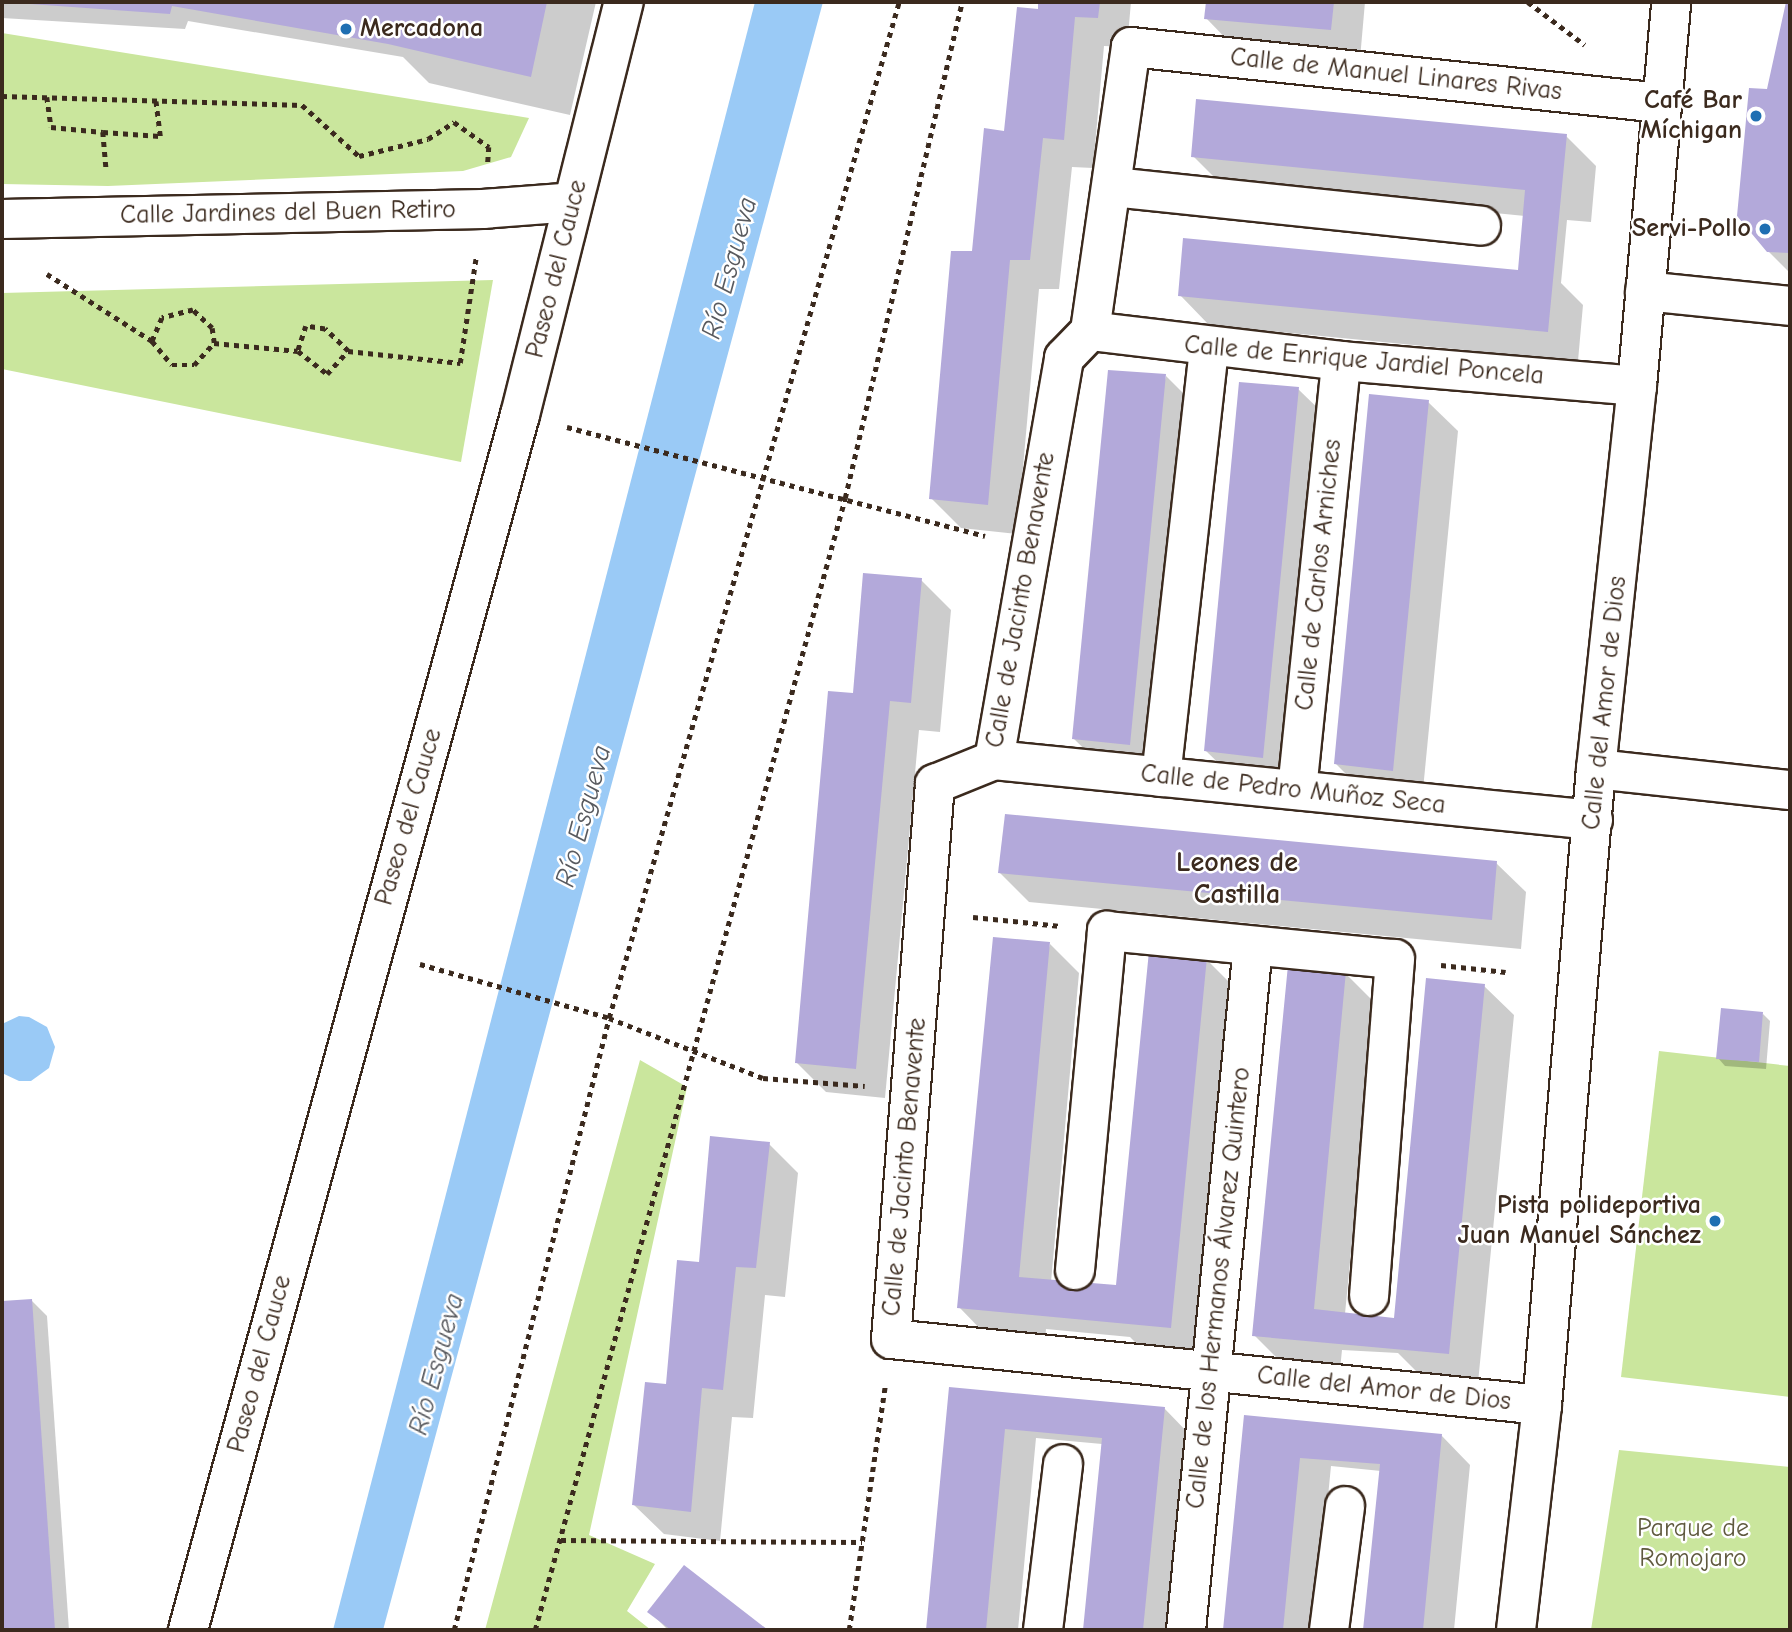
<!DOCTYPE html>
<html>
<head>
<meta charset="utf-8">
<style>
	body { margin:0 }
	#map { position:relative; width:1792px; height:1632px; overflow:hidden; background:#fff; font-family:"Comic Neue",sans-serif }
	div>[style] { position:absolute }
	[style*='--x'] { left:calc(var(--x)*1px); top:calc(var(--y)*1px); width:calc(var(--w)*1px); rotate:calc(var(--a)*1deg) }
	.green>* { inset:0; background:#cae69d }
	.water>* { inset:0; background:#9acaf6 }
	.shadow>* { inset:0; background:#0003 }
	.building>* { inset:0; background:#b3a9da }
	.path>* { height:4.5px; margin-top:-2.25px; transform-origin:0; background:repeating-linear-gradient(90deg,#3b2a1e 0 5px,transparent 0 10px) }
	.roads { filter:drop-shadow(2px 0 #3b2a1e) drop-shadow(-2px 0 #3b2a1e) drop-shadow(0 2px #3b2a1e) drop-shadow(0 -2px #3b2a1e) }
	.street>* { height:38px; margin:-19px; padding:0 19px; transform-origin:19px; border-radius:19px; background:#fff }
	.dots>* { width:19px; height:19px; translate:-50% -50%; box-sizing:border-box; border:4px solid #fff; border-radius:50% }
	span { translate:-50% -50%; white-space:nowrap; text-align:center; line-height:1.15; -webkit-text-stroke:5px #fff; paint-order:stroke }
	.poi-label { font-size:26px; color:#3b2a1e; font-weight:700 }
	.left { translate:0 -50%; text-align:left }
	.right { translate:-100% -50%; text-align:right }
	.street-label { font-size:26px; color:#3b2a1e }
	.park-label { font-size:26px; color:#5f593e }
	.water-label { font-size:28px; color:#585a5f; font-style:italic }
	.neighbourhood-label { font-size:28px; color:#3b2a1e; font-weight:700 }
	.frame { position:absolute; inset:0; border:4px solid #3b2a1e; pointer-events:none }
</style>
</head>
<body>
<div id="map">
	<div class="green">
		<i style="clip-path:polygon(2px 33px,529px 118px,511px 157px,463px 171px,108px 186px,2px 184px)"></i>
		<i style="clip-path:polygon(493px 280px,461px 462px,2px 369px,2px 293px)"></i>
		<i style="clip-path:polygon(1659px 1051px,1790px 1066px,1790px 1397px,1621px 1377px)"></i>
		<i style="clip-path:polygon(640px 1060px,687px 1087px,589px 1535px,655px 1564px,627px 1611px,651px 1630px,485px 1630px)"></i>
		<i style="clip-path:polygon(1619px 1450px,1790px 1467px,1790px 1630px,1591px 1630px)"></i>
	</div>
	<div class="water">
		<i style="clip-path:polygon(755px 2px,823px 2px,383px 1630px,333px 1630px)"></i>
		<i style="clip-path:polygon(19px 1016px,29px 1017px,47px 1027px,55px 1047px,49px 1068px,31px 1081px,19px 1081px,2px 1073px,2px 1024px)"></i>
	</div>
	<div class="shadow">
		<i style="clip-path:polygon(2px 2px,596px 2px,570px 115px,429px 83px,403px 57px,188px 21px,185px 29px,2px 18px)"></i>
		<i style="clip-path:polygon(1040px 2px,1131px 2px,1127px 47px,1104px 46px,1093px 168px,1072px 167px,1059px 289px,1039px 289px,1017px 534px,961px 528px,931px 498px,974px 253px)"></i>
		<i style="clip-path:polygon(1207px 2px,1365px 2px,1360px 59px,1235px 48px,1206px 18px)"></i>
		<i style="clip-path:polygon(1788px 2px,1790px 2px,1790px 273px,1768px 251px,1768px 91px)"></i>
		<i style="clip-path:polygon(1566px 136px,1596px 166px,1591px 222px,1567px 220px,1561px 283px,1583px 305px,1578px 361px,1209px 325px,1180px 295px,1523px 272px,1525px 216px,1223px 186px,1193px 156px)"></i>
		<i style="clip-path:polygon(1166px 376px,1195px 405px,1159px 774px,1104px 768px,1074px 739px)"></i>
		<i style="clip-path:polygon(1298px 389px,1328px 418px,1292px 787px,1236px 780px,1206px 751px)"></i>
		<i style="clip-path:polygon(1428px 402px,1458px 431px,1422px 800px,1365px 793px,1335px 763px)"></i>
		<i style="clip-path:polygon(921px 580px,951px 610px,940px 732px,919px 730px,885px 1098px,826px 1092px,797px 1063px,855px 695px)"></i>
		<i style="clip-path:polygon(1496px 863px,1526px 892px,1521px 949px,1029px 902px,1000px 873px)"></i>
		<i style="clip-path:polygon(1050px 944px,1079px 973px,1051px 1282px,1118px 1289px,1206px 959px,1236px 989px,1200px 1357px,1144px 1351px,1130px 1337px,1046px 1329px,1045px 1341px,988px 1337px,959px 1307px)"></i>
		<i style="clip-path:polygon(1345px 973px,1375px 1003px,1345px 1314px,1396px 1322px,1484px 986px,1514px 1015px,1478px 1383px,1423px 1378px,1398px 1353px,1342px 1350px,1340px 1370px,1284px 1365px,1254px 1335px)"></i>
		<i style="clip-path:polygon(1763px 1014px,1770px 1021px,1766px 1069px,1725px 1066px,1718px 1058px)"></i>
		<i style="clip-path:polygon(769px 1144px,798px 1173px,785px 1297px,765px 1295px,753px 1418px,732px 1417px,720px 1541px,664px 1534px,634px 1505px,700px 1264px)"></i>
		<i style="clip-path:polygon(31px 1300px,47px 1316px,69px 1630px,2px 1630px,2px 1303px)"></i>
		<i style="clip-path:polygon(951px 1389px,1164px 1408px,1193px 1438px,1175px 1630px,1085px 1630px,1102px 1444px,1036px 1438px,1018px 1630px,928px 1630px)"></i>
		<i style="clip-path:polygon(1245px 1417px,1441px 1435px,1470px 1465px,1454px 1630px,1364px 1630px,1381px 1471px,1331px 1466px,1315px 1630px,1225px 1630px)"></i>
		<i style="clip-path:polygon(684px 1567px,766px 1630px,668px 1630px,650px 1612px)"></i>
	</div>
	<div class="building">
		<i style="clip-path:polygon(2px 2px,547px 2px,531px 77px,388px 44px,172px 6px,170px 14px)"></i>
		<i style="clip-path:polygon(1038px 2px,1100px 2px,1098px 18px,1075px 17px,1064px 140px,1043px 138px,1030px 260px,1010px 260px,988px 505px,929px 499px,951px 251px,972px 251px,984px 128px,1004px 131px,1017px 7px,1038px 9px)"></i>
		<i style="clip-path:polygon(1206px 2px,1334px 2px,1331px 30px,1204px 19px)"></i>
		<i style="clip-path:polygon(1786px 2px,1790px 2px,1790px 253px,1767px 252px,1737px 216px,1749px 88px,1767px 89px)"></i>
		<i style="clip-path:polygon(1196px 99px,1567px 134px,1548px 332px,1178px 296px,1183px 238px,1518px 270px,1525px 190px,1191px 157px)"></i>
		<i style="clip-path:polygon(1108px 370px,1166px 374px,1130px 745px,1072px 739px)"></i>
		<i style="clip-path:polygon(1239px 382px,1299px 387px,1263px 758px,1204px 751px)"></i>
		<i style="clip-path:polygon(1369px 394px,1429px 400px,1393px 771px,1334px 764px)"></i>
		<i style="clip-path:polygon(863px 573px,922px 578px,911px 703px,890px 701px,856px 1069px,795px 1063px,828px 691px,853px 693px)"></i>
		<i style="clip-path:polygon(1005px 814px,1497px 861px,1492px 920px,998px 873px)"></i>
		<i style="clip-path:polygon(993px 937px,1050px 942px,1019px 1277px,1116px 1285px,1149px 951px,1207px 957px,1171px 1328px,957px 1308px)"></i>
		<i style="clip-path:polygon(1288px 965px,1346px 971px,1314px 1309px,1394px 1318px,1426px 978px,1485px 984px,1449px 1354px,1252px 1336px)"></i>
		<i style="clip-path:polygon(1721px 1008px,1763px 1012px,1759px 1062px,1716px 1059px)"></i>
		<i style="clip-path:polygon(710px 1136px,770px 1142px,756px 1268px,736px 1267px,723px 1390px,702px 1388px,691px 1512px,632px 1505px,645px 1382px,666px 1384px,677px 1260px,699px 1262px)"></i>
		<i style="clip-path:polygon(32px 1299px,55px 1630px,2px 1630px,2px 1301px)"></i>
		<i style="clip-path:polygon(949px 1387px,1165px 1407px,1143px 1630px,1083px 1630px,1102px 1438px,1005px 1429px,986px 1630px,926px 1630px)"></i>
		<i style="clip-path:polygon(1244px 1415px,1442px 1434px,1423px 1630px,1363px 1630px,1380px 1464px,1300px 1458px,1283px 1630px,1223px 1630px)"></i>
		<i style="clip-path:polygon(684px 1565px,768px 1630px,671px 1630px,647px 1612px)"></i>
	</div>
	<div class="path">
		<i style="--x:1528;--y:2;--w:71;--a:37"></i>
		<i style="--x:2;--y:96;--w:300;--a:1.7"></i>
		<i style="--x:302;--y:105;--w:76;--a:41.8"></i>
		<i style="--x:359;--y:156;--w:71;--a:-13.8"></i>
		<i style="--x:428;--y:139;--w:31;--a:-33"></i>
		<i style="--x:454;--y:122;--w:43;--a:35.5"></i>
		<i style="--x:489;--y:147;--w:15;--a:94"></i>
		<i style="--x:47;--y:97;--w:30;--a:82"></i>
		<i style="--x:51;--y:127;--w:52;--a:5.5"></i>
		<i style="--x:103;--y:132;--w:37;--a:85"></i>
		<i style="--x:103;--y:132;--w:57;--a:4"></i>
		<i style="--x:160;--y:136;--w:35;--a:-97"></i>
		<i style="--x:47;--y:274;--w:125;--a:32.5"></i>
		<i style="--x:214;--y:343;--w:15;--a:-98"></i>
		<i style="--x:212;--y:328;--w:26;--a:-137"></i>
		<i style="--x:193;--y:310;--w:32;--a:166"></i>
		<i style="--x:162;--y:318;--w:25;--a:113"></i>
		<i style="--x:152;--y:341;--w:31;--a:50"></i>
		<i style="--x:172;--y:365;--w:22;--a:0"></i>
		<i style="--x:194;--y:365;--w:30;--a:-48"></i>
		<i style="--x:214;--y:343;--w:84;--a:5.4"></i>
		<i style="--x:348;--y:351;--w:32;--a:-136"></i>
		<i style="--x:325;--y:329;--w:19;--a:-171"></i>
		<i style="--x:306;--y:326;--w:26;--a:108"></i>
		<i style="--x:298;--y:351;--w:37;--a:38"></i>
		<i style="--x:327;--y:374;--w:31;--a:-48"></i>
		<i style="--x:348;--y:351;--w:113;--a:6.1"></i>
		<i style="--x:460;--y:363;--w:107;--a:-81.4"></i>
		<i style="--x:567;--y:427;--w:432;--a:14.6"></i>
		<i style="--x:973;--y:917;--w:88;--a:5.8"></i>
		<i style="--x:420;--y:964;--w:197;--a:15.9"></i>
		<i style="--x:609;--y:1018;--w:165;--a:21.3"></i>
		<i style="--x:763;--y:1078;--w:102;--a:4.5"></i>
		<i style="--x:1441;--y:965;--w:65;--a:6.1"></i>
		<i style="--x:561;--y:1540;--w:301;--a:0.4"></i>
		<i style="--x:454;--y:1630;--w:631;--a:-75.79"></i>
		<i style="--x:609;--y:1018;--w:1057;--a:-74.07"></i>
		<i style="--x:535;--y:1630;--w:1174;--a:-74.68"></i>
		<i style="--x:845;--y:498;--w:510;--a:-76.73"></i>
		<i style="--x:849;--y:1630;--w:248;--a:-81.6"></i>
	</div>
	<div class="roads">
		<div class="street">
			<i style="--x:1113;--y:187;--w:370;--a:6"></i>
			<i style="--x:2;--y:219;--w:481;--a:-1.2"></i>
			<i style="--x:483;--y:209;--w:90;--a:-4.4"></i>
			<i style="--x:1645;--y:291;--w:146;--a:5.9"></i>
			<i style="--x:1090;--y:331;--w:253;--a:6.8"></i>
			<i style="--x:1341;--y:361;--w:297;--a:4.8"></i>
			<i style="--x:994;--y:760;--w:602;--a:5.72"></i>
			<i style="--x:1596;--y:769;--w:195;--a:6.2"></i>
			<i style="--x:1161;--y:777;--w:433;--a:-83.6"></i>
			<i style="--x:1297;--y:790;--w:431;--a:-84.1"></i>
			<i style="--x:1075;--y:1270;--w:341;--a:-84.6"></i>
			<i style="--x:1107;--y:931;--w:289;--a:5.6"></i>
			<i style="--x:1395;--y:959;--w:338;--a:94.4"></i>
			<i style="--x:1542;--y:1405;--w:654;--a:-174.21"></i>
			<i style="--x:891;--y:1339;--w:557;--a:-85.47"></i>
			<i style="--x:935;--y:784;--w:64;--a:-22.1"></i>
			<i style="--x:994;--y:760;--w:408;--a:-80.1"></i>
			<i style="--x:1064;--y:358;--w:37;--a:-46"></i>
			<i style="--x:1090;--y:331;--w:287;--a:-81.8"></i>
			<i style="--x:1131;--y:47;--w:533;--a:6.03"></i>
			<i style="--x:188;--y:1630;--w:1260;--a:-74.72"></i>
			<i style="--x:520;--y:415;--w:426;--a:-75.9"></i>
			<i style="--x:1043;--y:1630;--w:167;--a:-83.1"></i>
			<i style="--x:1186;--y:1630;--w:687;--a:-84.41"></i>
			<i style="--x:1329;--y:1630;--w:125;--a:-82.6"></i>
			<i style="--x:1516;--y:1630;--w:226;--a:-83.4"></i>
			<i style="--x:1542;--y:1405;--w:638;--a:-85.15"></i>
			<i style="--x:1596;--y:769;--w:385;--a:-83.9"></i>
			<i style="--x:1637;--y:386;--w:386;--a:-84.9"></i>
		</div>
	</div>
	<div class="dots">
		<i style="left:346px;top:29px;background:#1f6fb2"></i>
		<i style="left:1756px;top:116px;background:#1f6fb2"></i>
		<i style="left:1765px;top:229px;background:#1f6fb2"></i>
		<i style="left:1715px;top:1221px;background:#1f6fb2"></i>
	</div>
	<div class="poi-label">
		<span class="left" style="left:360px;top:29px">Mercadona</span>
		<span class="right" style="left:1742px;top:116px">Café Bar<br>Míchigan</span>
		<span class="right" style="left:1751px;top:229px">Servi-Pollo</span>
		<span class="right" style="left:1701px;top:1221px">Pista polideportiva<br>Juan Manuel Sánchez</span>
	</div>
	<div class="street-label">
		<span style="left:1396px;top:75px;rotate:6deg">Calle de Manuel Linares Rivas</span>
		<span style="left:288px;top:213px;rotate:-1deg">Calle Jardines del Buen Retiro</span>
		<span style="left:557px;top:269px;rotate:-76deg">Paseo del Cauce</span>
		<span style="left:1364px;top:361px;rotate:5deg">Calle de Enrique Jardiel Poncela</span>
		<span style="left:1319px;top:575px;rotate:-84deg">Calle de Carlos Arniches</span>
		<span style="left:1021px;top:600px;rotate:-80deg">Calle de Jacinto Benavente</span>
		<span style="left:1605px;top:703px;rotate:-84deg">Calle del Amor de Dios</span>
		<span style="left:1293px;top:790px;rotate:6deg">Calle de Pedro Muñoz Seca</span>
		<span style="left:409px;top:817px;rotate:-74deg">Paseo del Cauce</span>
		<span style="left:905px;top:1167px;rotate:-85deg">Calle de Jacinto Benavente</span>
		<span style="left:1219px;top:1288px;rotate:-84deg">Calle de los Hermanos Álvarez Quintero</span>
		<span style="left:260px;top:1364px;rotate:-75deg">Paseo del Cauce</span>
		<span style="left:1384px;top:1389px;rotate:6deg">Calle del Amor de Dios</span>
	</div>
	<div class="park-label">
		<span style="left:1693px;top:1544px">Parque de<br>Romojaro</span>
	</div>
	<div class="water-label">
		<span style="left:729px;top:268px;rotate:-75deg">Río Esgueva</span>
		<span style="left:583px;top:816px;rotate:-75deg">Río Esgueva</span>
		<span style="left:436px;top:1364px;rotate:-75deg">Río Esgueva</span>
	</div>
	<div class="neighbourhood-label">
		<span style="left:1237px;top:878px">Leones de<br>Castilla</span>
	</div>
	<div class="frame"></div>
</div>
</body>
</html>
